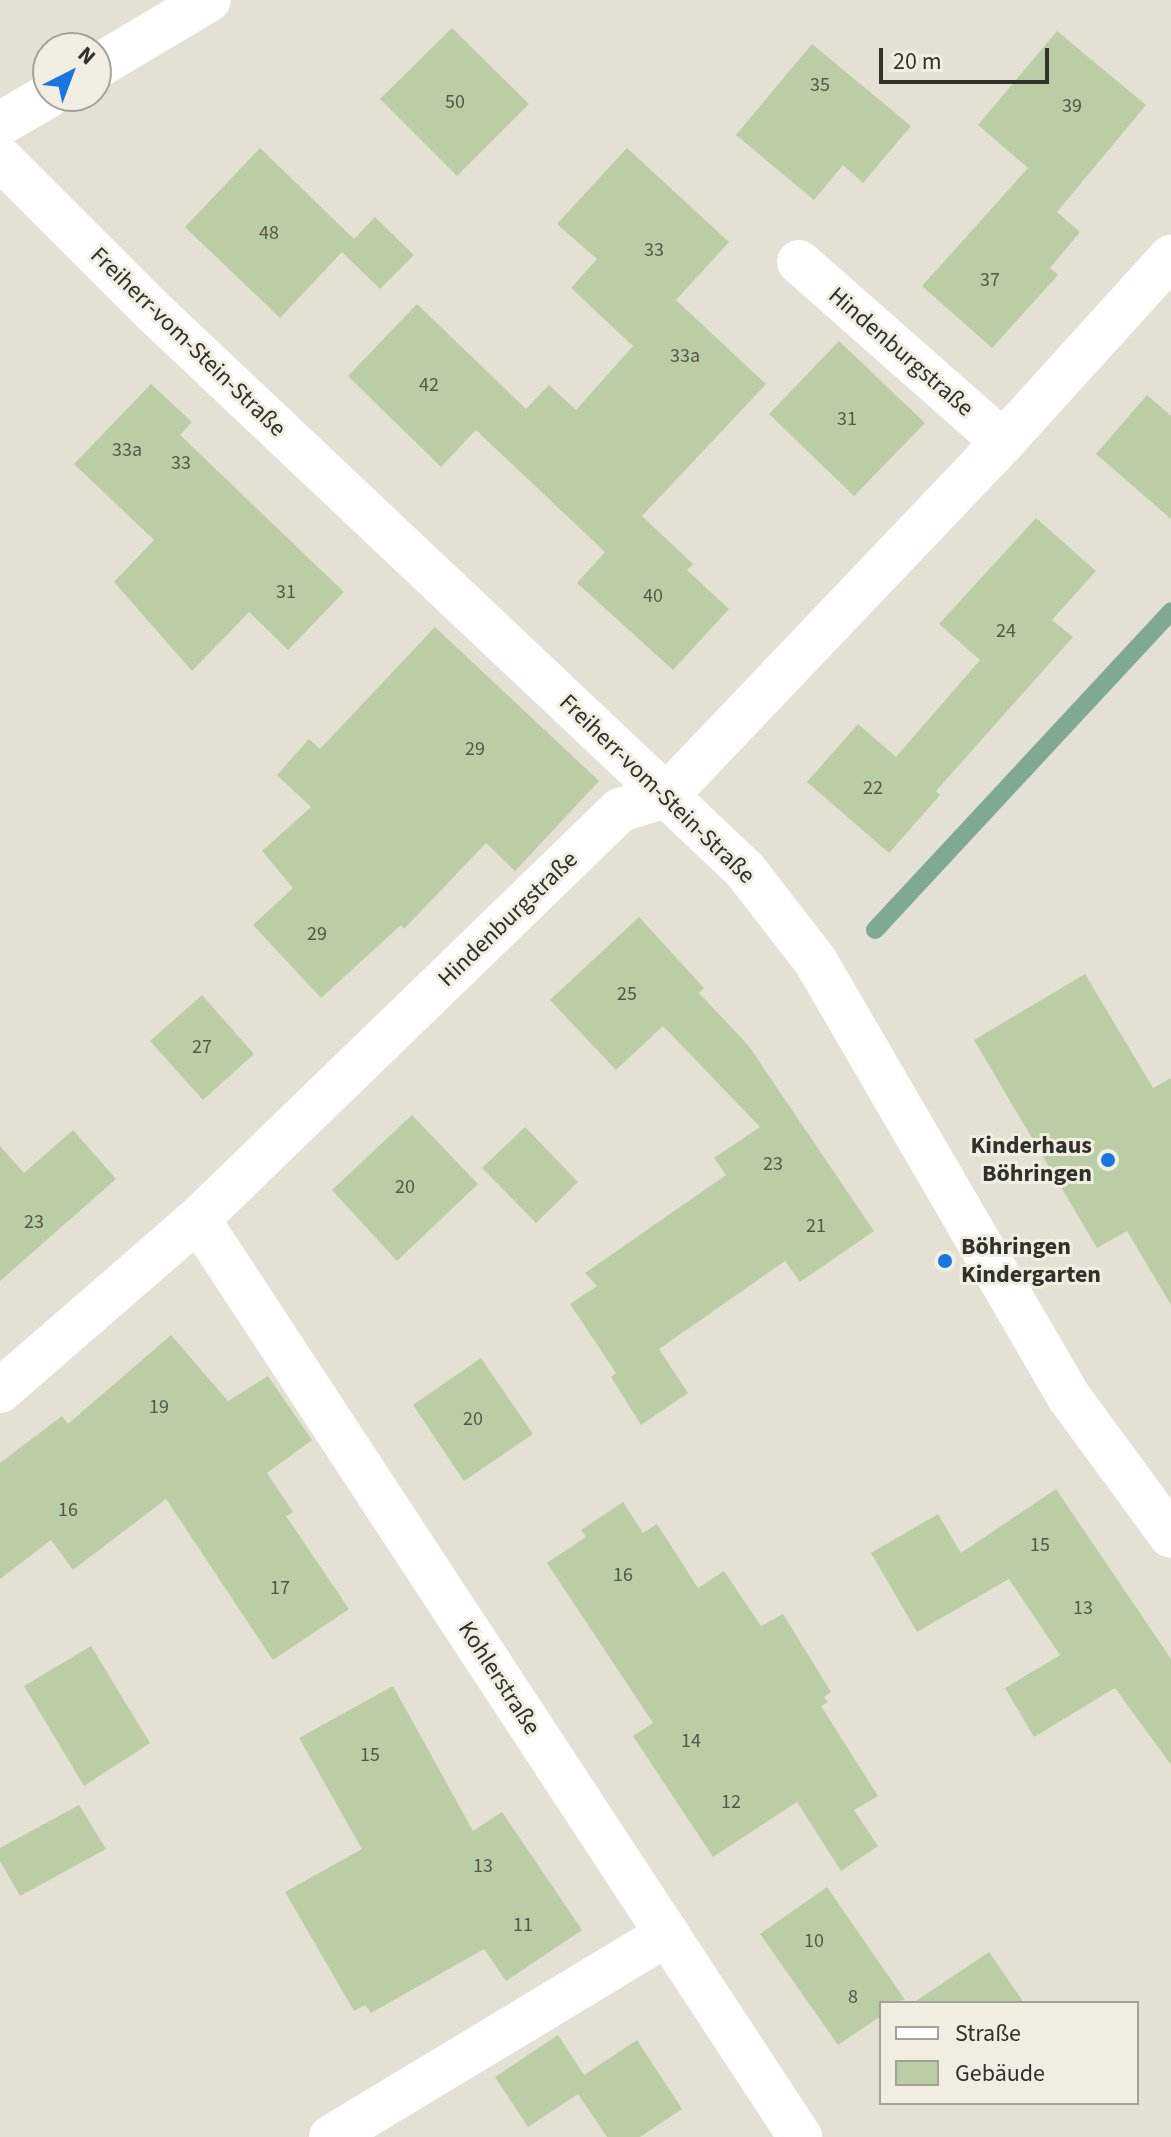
<!DOCTYPE html>
<html>
<head>
<meta charset="utf-8">
<style>
	body { margin:0 }
	#map { position:relative; width:1171px; height:2137px; overflow:hidden; background:#e4e1d4; font-family:"Source Sans 3",sans-serif }
	div>[style] { position:absolute }
	[style*='--x'] { left:calc(var(--x)*1px); top:calc(var(--y)*1px); width:calc(var(--w)*1px); rotate:calc(var(--a)*1deg) }
	.stream>* { height:18px; margin:-9px; padding:0 9px; transform-origin:9px; border-radius:9px; background:#7fa992 }
	.building>* { inset:0; background:#bacda5 }
	.minor>* { height:44px; margin:-22px; padding:0 22px; transform-origin:22px; border-radius:22px; background:#fff }
	.dots>* { width:22px; height:22px; translate:-50% -50%; box-sizing:border-box; border:4px solid #f1eee1; border-radius:50% }
	span { translate:-50% -50%; white-space:nowrap; text-align:center; line-height:1.15; -webkit-text-stroke:6px #f1eee1; paint-order:stroke }
	.number-label { font-size:20px; color:#53574a }
	.number-label span { -webkit-text-stroke-width:0 }
	.street-label { font-size:24px; color:#31302b }
	.poi-label { font-size:24px; color:#31302b; font-weight:700 }
	.right { translate:-100% -50%; text-align:right }
	.left { translate:0 -50%; text-align:left }
	.legend { position:absolute; left:879px; top:2001px; width:260px; height:104px; box-sizing:border-box; background:#f1eee1; border:2px solid #a4a298; margin:0; padding:10px 14px; list-style:none; font-size:24px; color:#31302b }
	.legend li { display:flex; align-items:center; gap:16px; height:40px }
	.legend b { width:40px; border:2px solid #a4a298 }
	.north { position:absolute; left:32px; top:32px; width:80px; height:80px; box-sizing:border-box; background:#f1eee1; border:2px solid #a4a298; border-radius:50%; rotate:42deg; font-size:22px; font-weight:700; line-height:32px; text-align:center; color:#31302b }
	.north::after { content:''; display:block; margin:auto; width:28px; height:36px; background:#1a75de; clip-path:polygon(50% 0,100% 100%,50% 72%,0 100%) }
	.scale { position:absolute; left:879px; top:48px; width:170px; height:36px; box-sizing:border-box; border:4px solid #31302b; border-top:0; padding-left:10px; font-size:24px; line-height:28px; white-space:nowrap; color:#31302b; -webkit-text-stroke:6px #f1eee1; paint-order:stroke }
</style>
</head>
<body>
<div id="map">
	<div class="stream">
		<i style="--x:875;--y:930;--w:435;--a:-47.1"></i>
	</div>
	<div class="building">
		<i style="clip-path:polygon(452px 28px,529px 104px,457px 176px,380px 99px)"></i>
		<i style="clip-path:polygon(1057px 31px,1146px 105px,1057px 212px,1080px 232px,1050px 268px,1058px 275px,992px 348px,922px 286px,1028px 168px,978px 125px)"></i>
		<i style="clip-path:polygon(812px 44px,911px 126px,863px 183px,843px 165px,814px 200px,736px 135px)"></i>
		<i style="clip-path:polygon(260px 148px,354px 239px,375px 217px,414px 255px,380px 289px,342px 252px,280px 318px,185px 227px)"></i>
		<i style="clip-path:polygon(627px 148px,729px 242px,676px 300px,766px 384px,642px 516px,693px 564px,687px 570px,729px 609px,673px 670px,577px 583px,605px 552px,476px 430px,441px 467px,348px 376px,417px 304px,526px 409px,549px 385px,576px 410px,633px 346px,571px 288px,597px 259px,557px 224px)"></i>
		<i style="clip-path:polygon(839px 341px,925px 423px,854px 496px,769px 414px)"></i>
		<i style="clip-path:polygon(151px 384px,192px 422px,180px 435px,344px 592px,288px 650px,249px 612px,192px 671px,114px 582px,154px 540px,74px 464px)"></i>
		<i style="clip-path:polygon(1147px 395px,1171px 416px,1171px 519px,1096px 454px)"></i>
		<i style="clip-path:polygon(1036px 518px,1096px 571px,1052px 620px,1073px 637px,936px 791px,940px 795px,889px 853px,807px 782px,858px 724px,896px 757px,980px 660px,939px 624px)"></i>
		<i style="clip-path:polygon(435px 627px,599px 781px,515px 871px,486px 843px,404px 929px,401px 925px,321px 998px,253px 925px,293px 888px,262px 851px,311px 807px,277px 775px,309px 739px,320px 749px)"></i>
		<i style="clip-path:polygon(639px 917px,704px 988px,699px 993px,748px 1045px,874px 1231px,800px 1282px,785px 1261px,659px 1349px,688px 1393px,641px 1425px,611px 1377px,616px 1373px,570px 1304px,597px 1286px,585px 1273px,726px 1175px,714px 1158px,760px 1127px,663px 1026px,616px 1070px,550px 1000px)"></i>
		<i style="clip-path:polygon(1085px 974px,1153px 1088px,1171px 1078px,1171px 1305px,1127px 1231px,1097px 1248px,974px 1040px)"></i>
		<i style="clip-path:polygon(202px 995px,254px 1054px,203px 1100px,150px 1041px)"></i>
		<i style="clip-path:polygon(412px 1115px,478px 1184px,397px 1261px,332px 1190px)"></i>
		<i style="clip-path:polygon(525px 1127px,578px 1182px,536px 1223px,482px 1168px)"></i>
		<i style="clip-path:polygon(73px 1130px,116px 1179px,0 1281px,0 1146px,24px 1173px)"></i>
		<i style="clip-path:polygon(171px 1335px,228px 1401px,268px 1376px,312px 1440px,267px 1473px,293px 1512px,286px 1516px,349px 1609px,273px 1660px,166px 1499px,73px 1570px,51px 1540px,0 1579px,0 1463px,62px 1416px,68px 1424px)"></i>
		<i style="clip-path:polygon(481px 1358px,533px 1434px,464px 1481px,413px 1405px)"></i>
		<i style="clip-path:polygon(1056px 1489px,1171px 1659px,1171px 1765px,1115px 1688px,1034px 1737px,1005px 1688px,1060px 1655px,1009px 1579px,917px 1632px,871px 1553px,938px 1514px,961px 1553px)"></i>
		<i style="clip-path:polygon(623px 1502px,643px 1533px,657px 1524px,698px 1588px,724px 1571px,761px 1626px,783px 1614px,831px 1692px,824px 1697px,828px 1702px,821px 1706px,878px 1796px,854px 1810px,878px 1846px,841px 1871px,797px 1802px,713px 1857px,633px 1736px,653px 1723px,547px 1563px,586px 1537px,581px 1530px)"></i>
		<i style="clip-path:polygon(91px 1646px,150px 1743px,84px 1786px,24px 1686px)"></i>
		<i style="clip-path:polygon(393px 1686px,473px 1831px,502px 1812px,582px 1930px,506px 1981px,484px 1949px,371px 2013px,365px 2005px,354px 2011px,285px 1892px,362px 1849px,299px 1738px)"></i>
		<i style="clip-path:polygon(79px 1805px,106px 1849px,20px 1896px,0 1861px,0 1848px)"></i>
		<i style="clip-path:polygon(827px 1887px,905px 2000px,881px 2003px,881px 2016px,838px 2045px,760px 1934px)"></i>
		<i style="clip-path:polygon(989px 1952px,1024px 2003px,913px 2003px)"></i>
		<i style="clip-path:polygon(558px 2035px,584px 2075px,637px 2040px,682px 2109px,640px 2137px,607px 2137px,578px 2094px,528px 2127px,495px 2077px)"></i>
	</div>
	<div class="minor">
		<i style="--x:96;--y:67;--w:131;--a:-30.7"></i>
		<i style="--x:0;--y:124;--w:56;--a:-30.3"></i>
		<i style="--x:0;--y:158;--w:216;--a:45"></i>
		<i style="--x:153;--y:311;--w:814;--a:43.36"></i>
		<i style="--x:745;--y:870;--w:116;--a:52.3"></i>
		<i style="--x:816;--y:962;--w:503;--a:59.82"></i>
		<i style="--x:1069;--y:1397;--w:172;--a:53.7"></i>
		<i style="--x:799;--y:262;--w:272;--a:41.4"></i>
		<i style="--x:198;--y:1219;--w:1098;--a:56.74"></i>
		<i style="--x:0;--y:1391;--w:262;--a:-41"></i>
		<i style="--x:198;--y:1219;--w:588;--a:-44.1"></i>
		<i style="--x:620;--y:810;--w:48;--a:-16.9"></i>
		<i style="--x:666;--y:796;--w:489;--a:-46.4"></i>
		<i style="--x:1003;--y:442;--w:250;--a:-47.8"></i>
		<i style="--x:331;--y:2137;--w:393;--a:-31.1"></i>
	</div>
	<div class="dots">
		<i style="left:1108px;top:1160px;background:#1a75de"></i>
		<i style="left:945px;top:1261px;background:#1a75de"></i>
	</div>
	<div class="number-label">
		<span style="left:820px;top:85px">35</span>
		<span style="left:455px;top:102px">50</span>
		<span style="left:1072px;top:106px">39</span>
		<span style="left:269px;top:233px">48</span>
		<span style="left:654px;top:250px">33</span>
		<span style="left:990px;top:280px">37</span>
		<span style="left:685px;top:356px">33a</span>
		<span style="left:429px;top:385px">42</span>
		<span style="left:847px;top:419px">31</span>
		<span style="left:127px;top:450px">33a</span>
		<span style="left:181px;top:463px">33</span>
		<span style="left:286px;top:592px">31</span>
		<span style="left:653px;top:596px">40</span>
		<span style="left:1006px;top:631px">24</span>
		<span style="left:475px;top:749px">29</span>
		<span style="left:873px;top:788px">22</span>
		<span style="left:317px;top:934px">29</span>
		<span style="left:627px;top:994px">25</span>
		<span style="left:202px;top:1047px">27</span>
		<span style="left:773px;top:1164px">23</span>
		<span style="left:405px;top:1187px">20</span>
		<span style="left:34px;top:1222px">23</span>
		<span style="left:816px;top:1226px">21</span>
		<span style="left:159px;top:1407px">19</span>
		<span style="left:473px;top:1419px">20</span>
		<span style="left:68px;top:1510px">16</span>
		<span style="left:1040px;top:1545px">15</span>
		<span style="left:623px;top:1575px">16</span>
		<span style="left:280px;top:1588px">17</span>
		<span style="left:1083px;top:1608px">13</span>
		<span style="left:691px;top:1741px">14</span>
		<span style="left:370px;top:1755px">15</span>
		<span style="left:731px;top:1802px">12</span>
		<span style="left:483px;top:1866px">13</span>
		<span style="left:523px;top:1925px">11</span>
		<span style="left:814px;top:1941px">10</span>
		<span style="left:853px;top:1997px">8</span>
	</div>
	<div class="street-label">
		<span style="left:188px;top:342px;rotate:44deg">Freiherr-vom-Stein-Straße</span>
		<span style="left:901px;top:352px;rotate:41deg">Hindenburgstraße</span>
		<span style="left:657px;top:789px;rotate:44deg">Freiherr-vom-Stein-Straße</span>
		<span style="left:508px;top:919px;rotate:-44deg">Hindenburgstraße</span>
		<span style="left:499px;top:1678px;rotate:57deg">Kohlerstraße</span>
	</div>
	<div class="poi-label">
		<span class="right" style="left:1092px;top:1160px">Kinderhaus<br>Böhringen</span>
		<span class="left" style="left:961px;top:1261px">Böhringen<br>Kindergarten</span>
	</div>
	<ul class="legend">
	<li><b style="height:10px;background:#fff"></b>Straße</li>
	<li><b style="height:22px;background:#bacda5"></b>Gebäude</li>
	</ul>
	<div class="north">N</div>
	<div class="scale">20 m</div>
</div>
</body>
</html>
